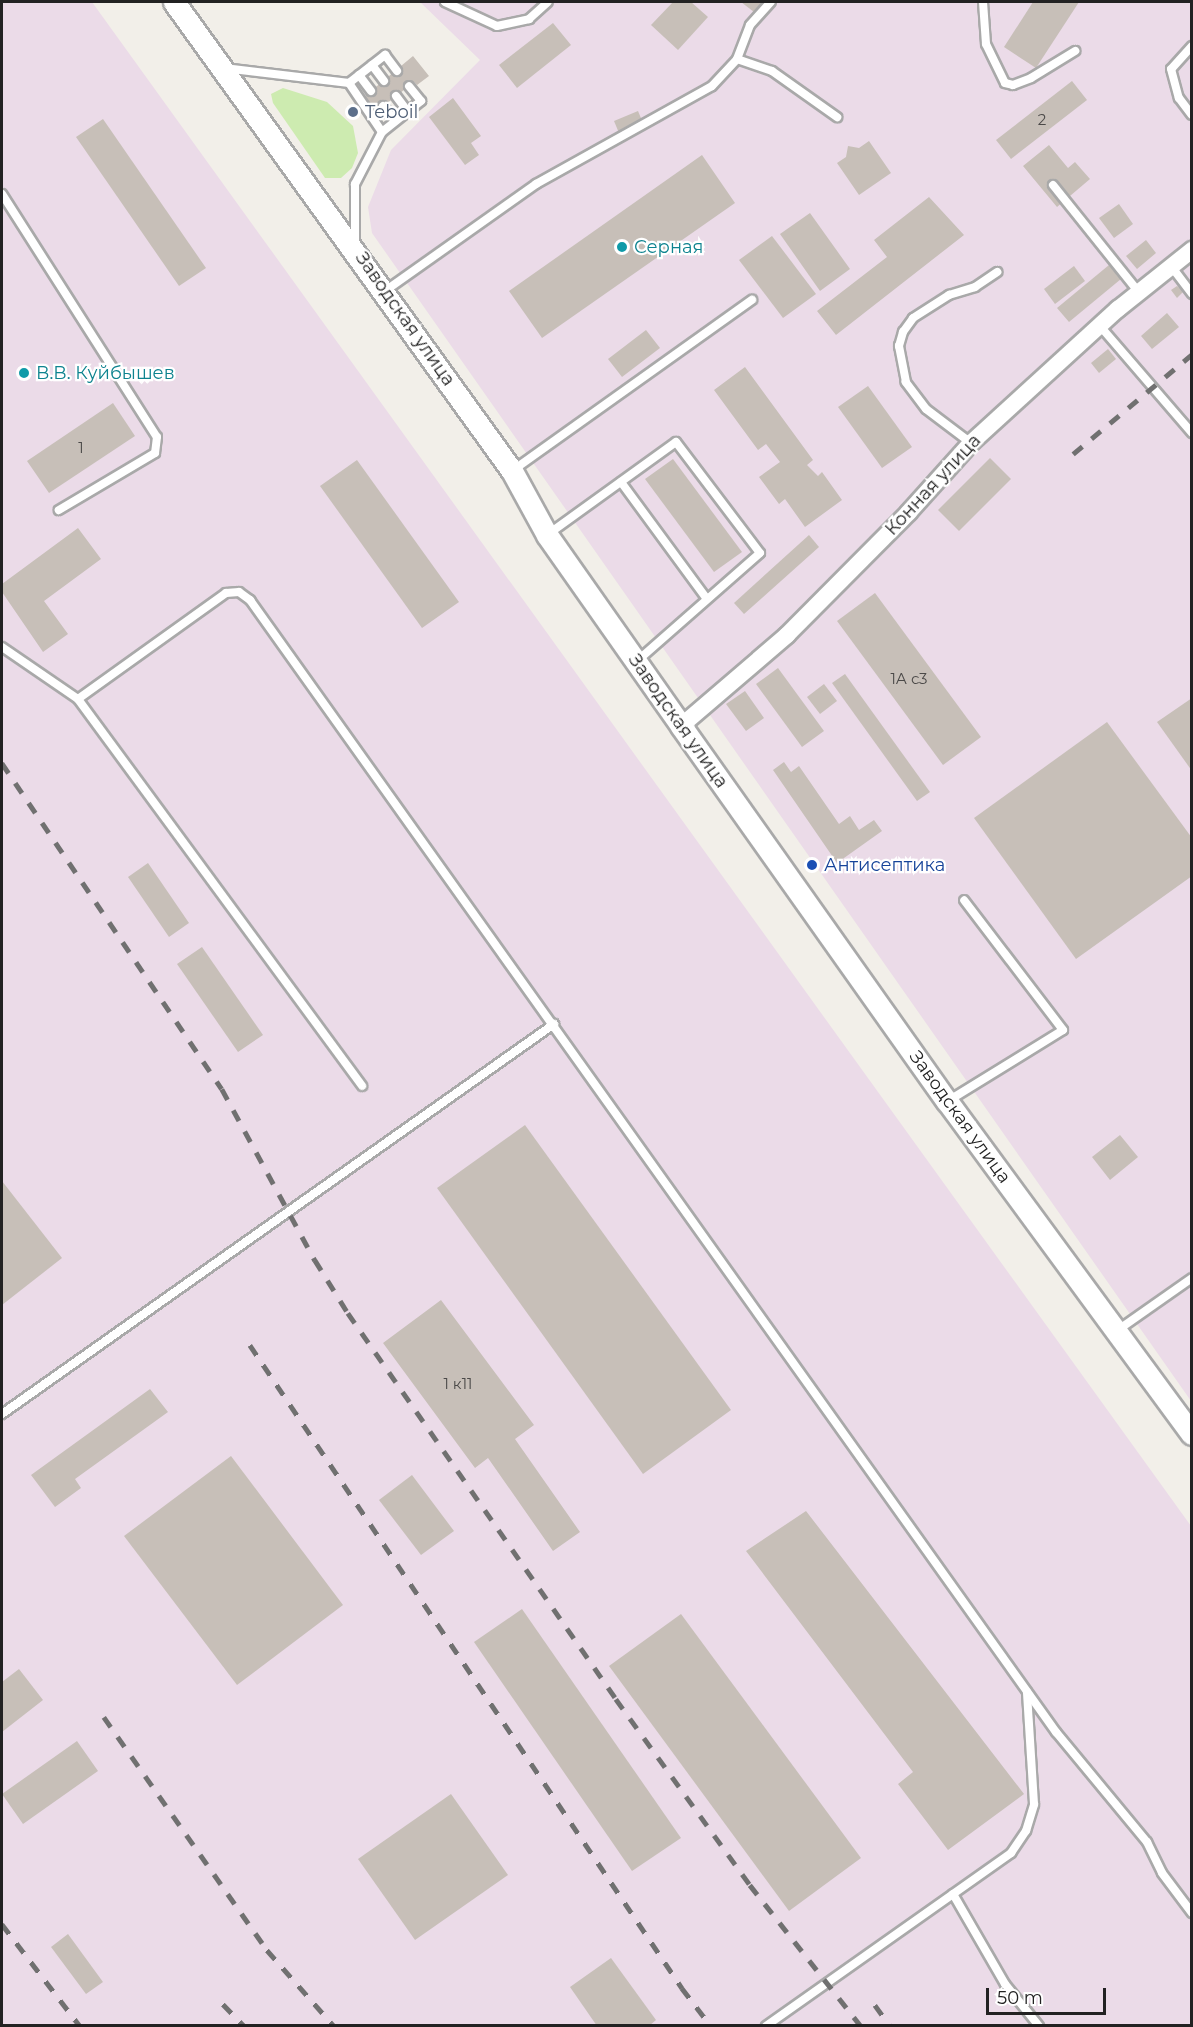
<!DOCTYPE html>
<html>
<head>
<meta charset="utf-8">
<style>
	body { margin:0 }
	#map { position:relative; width:1193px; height:2027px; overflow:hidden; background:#f2efe9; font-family:Montserrat,sans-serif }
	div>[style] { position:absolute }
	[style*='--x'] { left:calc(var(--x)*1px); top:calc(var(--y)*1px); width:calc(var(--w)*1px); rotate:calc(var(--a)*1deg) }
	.industrial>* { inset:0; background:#ebdbe8 }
	.grass>* { inset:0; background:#cdebb0 }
	.building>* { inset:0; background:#c7bfb8 }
	.roads { filter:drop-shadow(2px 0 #a9a9a9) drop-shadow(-2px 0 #a9a9a9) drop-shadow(0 2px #a9a9a9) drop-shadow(0 -2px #a9a9a9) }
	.service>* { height:8px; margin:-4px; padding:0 4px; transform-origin:4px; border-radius:4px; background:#fff }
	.minor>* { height:16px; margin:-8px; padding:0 8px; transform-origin:8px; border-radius:8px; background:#fff }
	.tertiary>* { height:21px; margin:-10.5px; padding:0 10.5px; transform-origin:10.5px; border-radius:10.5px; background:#fff }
	.rail>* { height:4.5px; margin-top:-2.25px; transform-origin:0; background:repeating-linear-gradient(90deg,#707070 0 12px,transparent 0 24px) }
	.dots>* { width:16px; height:16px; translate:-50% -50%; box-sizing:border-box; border:3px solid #fff; border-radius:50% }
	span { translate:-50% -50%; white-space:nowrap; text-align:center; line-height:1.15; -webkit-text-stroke:4.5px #fff; paint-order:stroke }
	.number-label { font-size:15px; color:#4b4948 }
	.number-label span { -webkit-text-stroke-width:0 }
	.service-label { font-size:18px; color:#4e5e75 }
	.left { translate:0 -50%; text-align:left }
	.culture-label { font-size:18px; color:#0d838f }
	.street-label { font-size:18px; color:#222 }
	.transit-label { font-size:18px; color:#164399 }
	.frame { position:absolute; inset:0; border:3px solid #222; pointer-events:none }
	.scale { position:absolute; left:986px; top:1988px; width:120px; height:27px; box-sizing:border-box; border:3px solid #222; border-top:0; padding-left:8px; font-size:18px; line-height:21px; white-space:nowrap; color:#222; -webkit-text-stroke:4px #fff; paint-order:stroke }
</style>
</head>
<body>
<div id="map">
	<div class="industrial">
		<i style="clip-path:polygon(2px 2px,92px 2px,1191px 1526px,1192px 2025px,2px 2026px)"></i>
		<i style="clip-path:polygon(420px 2px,1191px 2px,1191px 1401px,372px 233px,368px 207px,391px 150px,480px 60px)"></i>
	</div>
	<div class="grass">
		<i style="clip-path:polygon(283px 88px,327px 102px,353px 126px,358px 153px,352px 168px,341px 178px,325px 178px,273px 103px,271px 94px)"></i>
	</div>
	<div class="building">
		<i style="clip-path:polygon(673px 2px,691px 2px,708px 17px,678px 50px,651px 25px)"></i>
		<i style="clip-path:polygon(741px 2px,762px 2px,754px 12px)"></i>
		<i style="clip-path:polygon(1033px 2px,1079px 2px,1036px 68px,1004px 47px)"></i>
		<i style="clip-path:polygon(553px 23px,571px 45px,517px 88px,499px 65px)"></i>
		<i style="clip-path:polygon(413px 56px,429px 76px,417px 85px,414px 82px,376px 112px,365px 96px)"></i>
		<i style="clip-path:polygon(1072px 81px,1087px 100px,1011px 159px,996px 140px)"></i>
		<i style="clip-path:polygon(453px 98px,481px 136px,471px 143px,479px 155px,465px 165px,429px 117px)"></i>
		<i style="clip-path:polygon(638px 111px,643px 123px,619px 133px,614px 121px)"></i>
		<i style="clip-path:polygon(103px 119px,206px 268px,179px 286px,76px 137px)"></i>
		<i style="clip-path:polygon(869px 141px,891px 173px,859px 195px,837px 163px,846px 157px,848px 146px,859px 148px)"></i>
		<i style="clip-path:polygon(1049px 145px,1068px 168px,1075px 162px,1090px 179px,1057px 207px,1023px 166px)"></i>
		<i style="clip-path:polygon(702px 155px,735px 203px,542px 338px,509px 291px)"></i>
		<i style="clip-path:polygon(929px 197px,964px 235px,836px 335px,817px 311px,887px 257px,874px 240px)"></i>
		<i style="clip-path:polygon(1119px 204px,1133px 224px,1114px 238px,1099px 218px)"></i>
		<i style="clip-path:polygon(810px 213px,850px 269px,820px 291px,780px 234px)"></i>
		<i style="clip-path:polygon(772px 236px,816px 294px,783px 318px,739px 260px)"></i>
		<i style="clip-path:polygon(1146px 240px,1156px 253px,1137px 269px,1126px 256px)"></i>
		<i style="clip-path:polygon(1109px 265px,1121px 279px,1069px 322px,1057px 308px)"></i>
		<i style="clip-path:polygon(1074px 266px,1085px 281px,1055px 304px,1044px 289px)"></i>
		<i style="clip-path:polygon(1177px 286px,1184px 291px,1177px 298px,1171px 290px)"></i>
		<i style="clip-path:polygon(1167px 313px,1179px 327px,1152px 349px,1141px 336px)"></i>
		<i style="clip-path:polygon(646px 330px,660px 348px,622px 377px,608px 359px)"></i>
		<i style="clip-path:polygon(1108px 349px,1116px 359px,1099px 373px,1091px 363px)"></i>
		<i style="clip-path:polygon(745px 367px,813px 460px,807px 465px,818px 476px,822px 472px,842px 500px,805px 527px,785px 499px,779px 504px,759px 477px,780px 462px,766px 444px,758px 450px,714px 390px)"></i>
		<i style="clip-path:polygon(868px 386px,912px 447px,882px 468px,838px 407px)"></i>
		<i style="clip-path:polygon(113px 403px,135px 436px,49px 493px,27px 461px)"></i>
		<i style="clip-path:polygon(990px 458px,1011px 479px,959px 531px,938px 510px)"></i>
		<i style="clip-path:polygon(673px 459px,742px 552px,714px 572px,645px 479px)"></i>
		<i style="clip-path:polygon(357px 460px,459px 602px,422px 628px,320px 486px)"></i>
		<i style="clip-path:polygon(78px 528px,101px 559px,44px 601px,68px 634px,43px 652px,2px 592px,2px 584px)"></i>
		<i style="clip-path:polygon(809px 535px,819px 547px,744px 614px,734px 603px)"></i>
		<i style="clip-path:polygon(875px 593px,981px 737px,943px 765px,837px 621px)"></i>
		<i style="clip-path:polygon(778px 668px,824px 731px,802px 747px,756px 684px)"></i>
		<i style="clip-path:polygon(845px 674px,930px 792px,917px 801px,832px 683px)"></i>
		<i style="clip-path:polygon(824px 684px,837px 701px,820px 714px,807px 697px)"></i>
		<i style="clip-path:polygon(745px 691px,764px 718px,746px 731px,726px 704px)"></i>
		<i style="clip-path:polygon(1192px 698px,1192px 771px,1157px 722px)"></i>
		<i style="clip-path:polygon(1107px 722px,1192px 838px,1192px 876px,1076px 959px,974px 818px)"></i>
		<i style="clip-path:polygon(784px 762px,791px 772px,799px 766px,839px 824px,850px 816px,859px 830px,874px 820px,882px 831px,837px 863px,773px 770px)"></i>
		<i style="clip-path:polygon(148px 863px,189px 923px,169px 937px,128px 877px)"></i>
		<i style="clip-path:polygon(202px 947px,263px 1035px,238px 1052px,177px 964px)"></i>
		<i style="clip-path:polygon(525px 1125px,731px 1410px,643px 1474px,437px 1188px)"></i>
		<i style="clip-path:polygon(1120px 1135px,1138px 1157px,1110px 1180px,1092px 1157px)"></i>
		<i style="clip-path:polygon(2px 1181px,62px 1258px,2px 1305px)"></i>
		<i style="clip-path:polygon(441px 1300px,534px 1425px,515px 1439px,580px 1532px,553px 1551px,488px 1458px,475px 1468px,383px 1343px)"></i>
		<i style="clip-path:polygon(150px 1389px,168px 1412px,75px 1479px,81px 1488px,55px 1507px,31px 1475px)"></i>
		<i style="clip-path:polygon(231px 1456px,343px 1605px,237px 1685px,124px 1536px)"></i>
		<i style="clip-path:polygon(412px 1475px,454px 1531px,421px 1555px,379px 1500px)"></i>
		<i style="clip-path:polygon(806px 1511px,1024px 1794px,948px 1850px,898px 1784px,913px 1772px,746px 1551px)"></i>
		<i style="clip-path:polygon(522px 1609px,681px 1838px,632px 1871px,474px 1642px)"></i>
		<i style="clip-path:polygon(681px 1614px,861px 1858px,789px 1911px,609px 1666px)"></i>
		<i style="clip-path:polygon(19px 1669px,43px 1700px,2px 1732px,2px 1682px)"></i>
		<i style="clip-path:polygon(77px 1741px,98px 1771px,23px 1824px,2px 1794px)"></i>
		<i style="clip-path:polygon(451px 1794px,508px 1875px,415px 1940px,358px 1859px)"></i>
		<i style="clip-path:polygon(68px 1934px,103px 1982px,86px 1994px,51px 1947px)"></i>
		<i style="clip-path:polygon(611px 1958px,656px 2020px,649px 2026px,597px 2026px,570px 1987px)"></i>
	</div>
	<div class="roads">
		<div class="service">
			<i style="--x:445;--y:2;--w:57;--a:24.8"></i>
			<i style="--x:497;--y:26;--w:33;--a:-12"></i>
			<i style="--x:529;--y:19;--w:25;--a:-42"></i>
			<i style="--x:983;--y:2;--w:42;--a:85.9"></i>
			<i style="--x:986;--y:44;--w:43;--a:64"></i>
			<i style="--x:1005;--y:83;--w:8;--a:14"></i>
			<i style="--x:1013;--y:85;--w:19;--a:-21"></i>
			<i style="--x:1031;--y:78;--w:52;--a:-31.5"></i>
			<i style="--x:1192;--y:46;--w:31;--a:132"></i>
			<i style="--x:1171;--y:69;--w:30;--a:75"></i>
			<i style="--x:1179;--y:98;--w:21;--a:53"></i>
			<i style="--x:737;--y:59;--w:36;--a:-69"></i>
			<i style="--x:750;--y:25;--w:31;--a:-48"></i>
			<i style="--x:372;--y:65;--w:20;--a:53"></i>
			<i style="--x:224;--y:68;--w:126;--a:6.8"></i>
			<i style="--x:349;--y:83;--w:59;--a:56"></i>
			<i style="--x:382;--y:132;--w:59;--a:117.4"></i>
			<i style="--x:355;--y:184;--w:62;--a:90"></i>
			<i style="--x:359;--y:75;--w:20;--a:53"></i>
			<i style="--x:349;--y:83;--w:46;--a:-37.9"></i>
			<i style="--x:385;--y:55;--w:20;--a:53"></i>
			<i style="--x:396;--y:96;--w:20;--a:53"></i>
			<i style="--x:383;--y:106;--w:19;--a:51"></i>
			<i style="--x:382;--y:132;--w:50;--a:-38.5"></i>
			<i style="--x:421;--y:101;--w:19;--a:-129"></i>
			<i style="--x:1053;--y:185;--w:136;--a:51.3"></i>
			<i style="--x:2;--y:194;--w:288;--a:57.5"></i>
			<i style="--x:157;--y:437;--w:16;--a:97"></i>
			<i style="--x:155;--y:453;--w:112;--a:149.3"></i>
			<i style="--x:1171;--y:266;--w:35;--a:53"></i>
			<i style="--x:385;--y:291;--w:185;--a:-35.3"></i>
			<i style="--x:536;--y:184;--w:201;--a:-29.1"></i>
			<i style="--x:712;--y:86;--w:37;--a:-47"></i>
			<i style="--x:737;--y:59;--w:37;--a:19"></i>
			<i style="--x:772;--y:71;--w:80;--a:35.3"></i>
			<i style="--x:1100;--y:326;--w:141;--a:49.3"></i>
			<i style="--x:971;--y:443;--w:56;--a:-142.9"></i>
			<i style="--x:926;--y:409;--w:34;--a:-127"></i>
			<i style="--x:906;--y:382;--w:37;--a:-101"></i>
			<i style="--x:899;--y:346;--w:15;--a:-74"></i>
			<i style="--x:903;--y:332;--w:17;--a:-54"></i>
			<i style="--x:913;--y:318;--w:43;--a:-32.6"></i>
			<i style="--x:949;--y:295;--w:27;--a:-17"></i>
			<i style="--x:975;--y:287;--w:27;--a:-34"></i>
			<i style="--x:512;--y:471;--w:295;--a:-35.5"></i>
			<i style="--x:621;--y:482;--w:145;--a:53.7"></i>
			<i style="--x:547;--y:535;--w:159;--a:-35.8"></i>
			<i style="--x:676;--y:442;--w:139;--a:52.9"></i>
			<i style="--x:760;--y:553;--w:164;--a:138.7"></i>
			<i style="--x:2;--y:647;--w:92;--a:34.4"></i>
			<i style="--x:78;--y:699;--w:480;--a:53.7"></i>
			<i style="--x:78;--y:699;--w:182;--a:-35.6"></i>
			<i style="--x:226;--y:593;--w:13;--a:-4"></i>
			<i style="--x:239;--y:592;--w:14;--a:36"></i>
			<i style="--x:250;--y:600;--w:1390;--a:54.55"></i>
			<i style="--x:1056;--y:1732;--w:143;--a:50.4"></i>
			<i style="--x:1147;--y:1842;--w:34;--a:64"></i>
			<i style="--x:1162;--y:1873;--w:50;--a:53.1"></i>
			<i style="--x:948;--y:1101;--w:135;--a:-31.7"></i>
			<i style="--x:1063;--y:1030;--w:163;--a:-127.3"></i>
			<i style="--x:1118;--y:1330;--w:90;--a:-35.1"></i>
			<i style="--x:2;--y:1414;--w:676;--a:-35.24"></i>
			<i style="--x:953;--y:1894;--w:104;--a:60"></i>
			<i style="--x:1005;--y:1984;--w:54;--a:51"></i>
			<i style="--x:766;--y:2026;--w:300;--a:-35.2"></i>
			<i style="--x:1011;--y:1853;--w:27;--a:-56"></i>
			<i style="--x:1026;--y:1831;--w:28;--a:-73"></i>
			<i style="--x:1034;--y:1804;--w:112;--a:-93.6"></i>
		</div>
		<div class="minor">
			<i style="--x:681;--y:726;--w:140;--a:-40.6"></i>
			<i style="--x:787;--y:635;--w:173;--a:-45.2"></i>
			<i style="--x:909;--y:512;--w:93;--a:-48.1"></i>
			<i style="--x:971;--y:443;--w:199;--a:-42.4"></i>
			<i style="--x:1118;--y:309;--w:95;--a:-38.6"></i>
		</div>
		<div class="tertiary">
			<i style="--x:174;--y:2;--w:578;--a:54.22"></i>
			<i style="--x:512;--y:471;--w:73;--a:61.3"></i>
			<i style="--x:547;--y:535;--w:233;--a:54.9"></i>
			<i style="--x:681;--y:726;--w:460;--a:54.7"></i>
			<i style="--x:947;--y:1101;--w:413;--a:53.7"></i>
		</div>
	</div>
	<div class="rail">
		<i style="--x:1073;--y:454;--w:155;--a:-40"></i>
		<i style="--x:2;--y:763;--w:393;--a:56"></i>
		<i style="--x:222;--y:1089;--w:195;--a:61.5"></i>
		<i style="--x:315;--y:1260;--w:62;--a:58.1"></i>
		<i style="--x:348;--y:1313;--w:470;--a:55.2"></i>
		<i style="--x:616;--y:1699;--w:229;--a:54.2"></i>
		<i style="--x:750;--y:1885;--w:179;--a:51.8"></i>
		<i style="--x:250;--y:1345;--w:775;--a:56.1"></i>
		<i style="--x:682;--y:1988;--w:48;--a:52.7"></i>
		<i style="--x:104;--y:1717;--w:284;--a:55"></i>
		<i style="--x:267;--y:1950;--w:101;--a:48.6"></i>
		<i style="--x:2;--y:1924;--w:128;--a:52.6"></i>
		<i style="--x:223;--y:2004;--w:30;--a:46"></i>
		<i style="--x:875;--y:2005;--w:26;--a:54"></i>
	</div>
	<div class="dots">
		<i style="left:353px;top:112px;background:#5c6f8a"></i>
		<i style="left:622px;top:247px;background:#0f9aa8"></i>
		<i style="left:24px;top:373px;background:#0f9aa8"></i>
		<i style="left:812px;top:865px;background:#1a4fb4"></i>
	</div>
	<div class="number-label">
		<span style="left:1042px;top:120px">2</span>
		<span style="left:81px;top:448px">1</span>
		<span style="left:909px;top:679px">1А с3</span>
		<span style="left:458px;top:1384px">1 к11</span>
	</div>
	<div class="service-label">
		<span class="left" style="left:365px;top:112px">Teboil</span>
	</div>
	<div class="culture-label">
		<span class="left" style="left:634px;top:247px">Серная</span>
		<span class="left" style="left:36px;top:373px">В.В. Куйбышев</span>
	</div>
	<div class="street-label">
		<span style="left:405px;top:319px;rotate:55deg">Заводская улица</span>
		<span style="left:933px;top:485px;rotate:-47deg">Конная улица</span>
		<span style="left:678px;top:721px;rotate:55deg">Заводская улица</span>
		<span style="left:960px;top:1117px;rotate:54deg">Заводская улица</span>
	</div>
	<div class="transit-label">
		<span class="left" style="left:824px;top:865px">Антисептика</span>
	</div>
	<div class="frame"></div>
	<div class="scale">50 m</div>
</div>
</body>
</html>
